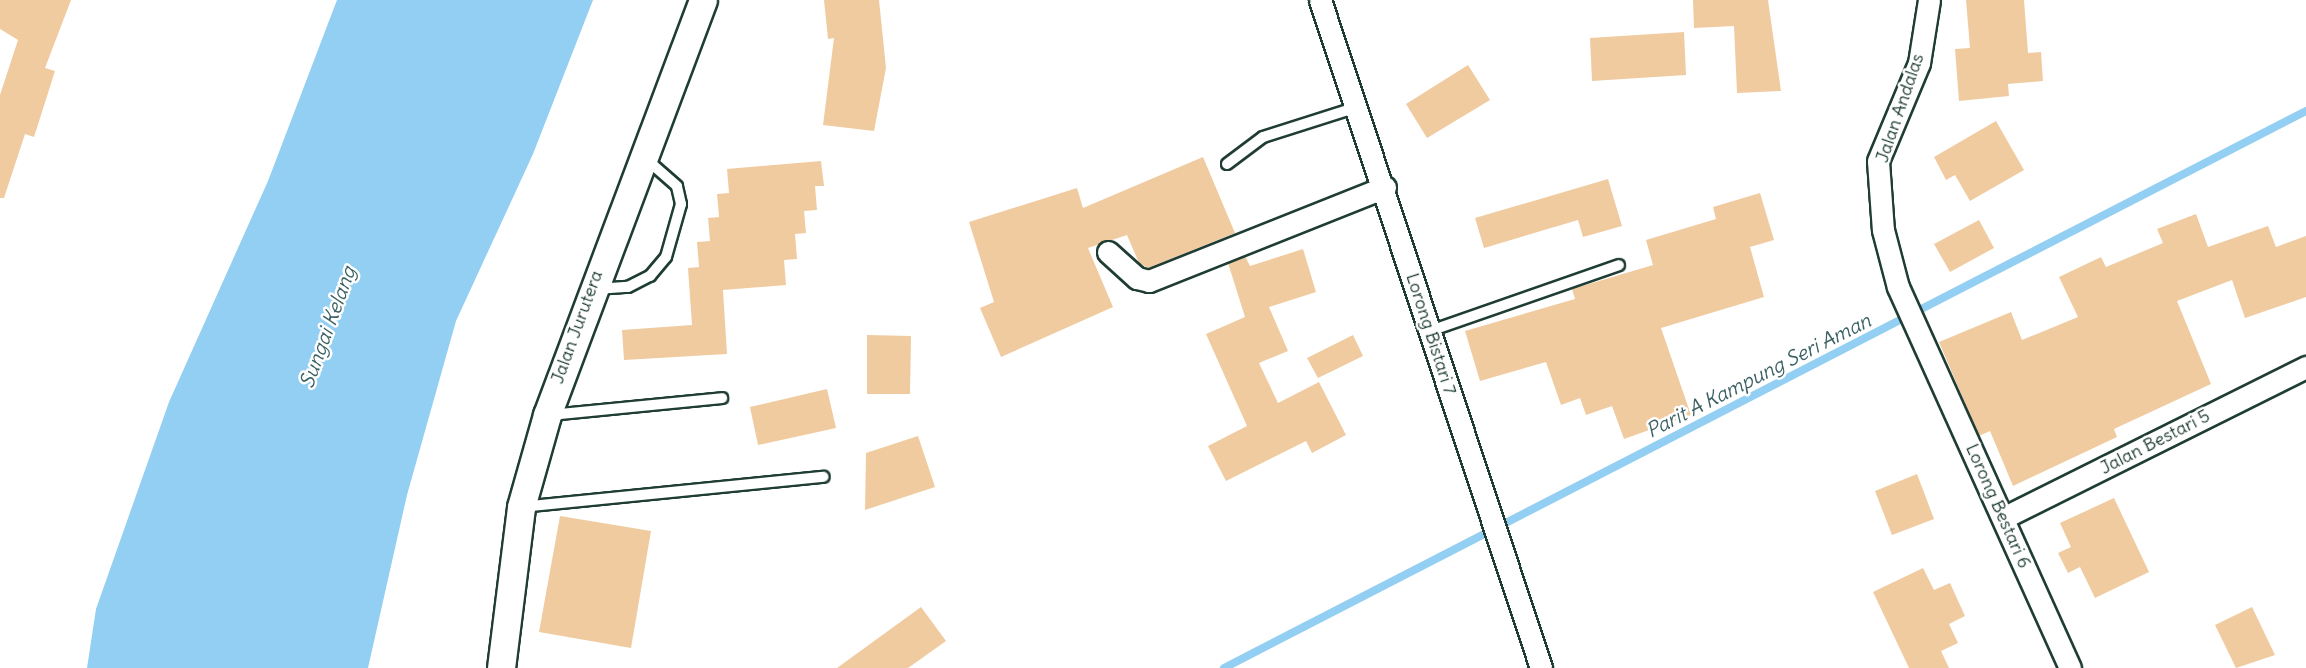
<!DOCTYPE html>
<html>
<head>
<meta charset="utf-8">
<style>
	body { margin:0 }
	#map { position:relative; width:2306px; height:668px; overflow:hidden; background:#fff; font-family:Delius,sans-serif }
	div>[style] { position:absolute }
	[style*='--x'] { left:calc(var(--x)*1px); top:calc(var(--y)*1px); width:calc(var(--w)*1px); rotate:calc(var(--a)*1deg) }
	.water>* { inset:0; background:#93cef3 }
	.stream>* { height:8px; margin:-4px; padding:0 4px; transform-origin:4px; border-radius:4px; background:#93cef3 }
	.building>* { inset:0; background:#f0cba0 }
	.roads { filter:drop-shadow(2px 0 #1f3d34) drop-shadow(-2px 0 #1f3d34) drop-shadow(0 2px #1f3d34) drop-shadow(0 -2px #1f3d34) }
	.service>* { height:10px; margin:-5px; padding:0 5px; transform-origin:5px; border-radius:5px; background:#fff }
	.minor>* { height:21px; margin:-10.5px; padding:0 10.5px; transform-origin:10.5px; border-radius:10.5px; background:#fff }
	.tertiary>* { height:27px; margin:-13.5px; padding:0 13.5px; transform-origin:13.5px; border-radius:13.5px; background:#fff }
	span { translate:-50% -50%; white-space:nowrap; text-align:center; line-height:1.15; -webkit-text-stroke:5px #fff; paint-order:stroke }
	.street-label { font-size:18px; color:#1f3d34 }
	.water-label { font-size:20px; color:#3c6164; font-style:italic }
</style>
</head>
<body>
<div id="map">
	<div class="water">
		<i style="clip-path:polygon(337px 0,593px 0,533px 154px,456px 321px,407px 495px,368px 668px,87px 668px,96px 609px,169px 402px,268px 181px)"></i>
	</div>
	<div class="stream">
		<i style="--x:1224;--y:668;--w:1217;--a:-27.24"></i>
	</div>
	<div class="building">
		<i style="clip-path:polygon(0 0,71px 0,45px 68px,55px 71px,34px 137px,25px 134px,4px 198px,0 198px,0 95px,18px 40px,0 29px)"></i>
		<i style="clip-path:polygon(824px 0,879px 0,886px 68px,874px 131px,823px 125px,834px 38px,828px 39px)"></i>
		<i style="clip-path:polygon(1693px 0,1768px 0,1781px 91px,1737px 93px,1734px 26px,1694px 28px)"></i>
		<i style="clip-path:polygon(1966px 0,2024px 0,2028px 53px,2041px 52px,2043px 81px,2008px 84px,2009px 96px,1959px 101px,1955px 49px,1970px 48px)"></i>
		<i style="clip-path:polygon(1684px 32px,1686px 75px,1592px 81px,1590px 38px)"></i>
		<i style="clip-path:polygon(1468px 65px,1490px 100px,1427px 138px,1406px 104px)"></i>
		<i style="clip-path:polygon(1996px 121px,2024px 170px,1970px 201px,1955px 175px,1946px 180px,1934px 157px)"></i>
		<i style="clip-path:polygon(1203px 157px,1235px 233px,1148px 268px,1139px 263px,1127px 235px,1088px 248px,1113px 307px,1001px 357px,980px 308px,994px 302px,969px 222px,1077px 188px,1083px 208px)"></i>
		<i style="clip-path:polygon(821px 161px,824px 186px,815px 186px,817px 210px,804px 211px,806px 233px,795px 234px,797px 259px,784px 260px,786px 285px,723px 290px,727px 354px,624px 360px,622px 330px,692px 325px,688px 268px,699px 267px,697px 242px,710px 241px,708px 218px,719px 217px,717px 194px,729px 193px,727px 169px)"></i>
		<i style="clip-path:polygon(1608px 179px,1622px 226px,1583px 237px,1578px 220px,1484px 248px,1475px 218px)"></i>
		<i style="clip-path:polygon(1760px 193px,1774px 240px,1750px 247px,1764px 297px,1661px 328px,1691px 415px,1624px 439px,1612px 406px,1586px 415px,1580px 398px,1561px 405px,1546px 362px,1480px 381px,1465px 331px,1575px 299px,1572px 289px,1653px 265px,1646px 240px,1716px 219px,1713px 207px)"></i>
		<i style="clip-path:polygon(2196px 214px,2208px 247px,2268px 226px,2276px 247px,2306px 236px,2306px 297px,2245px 318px,2232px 280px,2177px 301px,2211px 384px,2114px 429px,2117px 437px,2013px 486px,1990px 431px,1979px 436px,1939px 342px,2011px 312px,2022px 340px,2078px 317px,2059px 277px,2101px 257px,2106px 267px,2163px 243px,2157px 229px)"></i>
		<i style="clip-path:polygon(1979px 220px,1994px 248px,1950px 272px,1934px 244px)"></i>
		<i style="clip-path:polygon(1303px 249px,1316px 292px,1269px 307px,1288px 351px,1259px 363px,1278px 403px,1319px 382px,1346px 435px,1312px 453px,1306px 441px,1226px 481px,1208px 446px,1247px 426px,1206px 334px,1245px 317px,1228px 263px,1245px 256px,1250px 266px)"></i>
		<i style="clip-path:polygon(867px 335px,911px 336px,910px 394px,867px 394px)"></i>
		<i style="clip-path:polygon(1353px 335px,1363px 356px,1318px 378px,1307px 358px)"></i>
		<i style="clip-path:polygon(827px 389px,836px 428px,758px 445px,750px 407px)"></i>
		<i style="clip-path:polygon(918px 436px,935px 487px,865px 510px,866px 453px)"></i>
		<i style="clip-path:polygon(1917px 474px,1934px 519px,1892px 535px,1875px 491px)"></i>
		<i style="clip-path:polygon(2114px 498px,2149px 572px,2095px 598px,2080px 567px,2068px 573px,2058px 553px,2071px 547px,2060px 523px)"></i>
		<i style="clip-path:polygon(560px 516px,651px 531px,631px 648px,539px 632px)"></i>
		<i style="clip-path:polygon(1923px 568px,1934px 590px,1950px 583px,1965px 616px,1949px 624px,1958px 643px,1941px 651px,1949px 668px,1909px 668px,1873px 592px)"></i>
		<i style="clip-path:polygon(921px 607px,946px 641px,908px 668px,837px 668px)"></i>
		<i style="clip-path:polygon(2252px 607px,2275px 655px,2236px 668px,2215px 625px)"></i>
	</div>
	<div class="roads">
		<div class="service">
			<i style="--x:1227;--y:164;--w:45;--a:-36.9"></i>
			<i style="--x:1263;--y:137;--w:99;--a:-17.7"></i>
			<i style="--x:596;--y:289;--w:32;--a:-4"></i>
			<i style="--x:628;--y:287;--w:25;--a:-27"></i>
			<i style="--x:650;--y:276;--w:25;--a:-50"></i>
			<i style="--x:666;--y:257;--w:55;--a:-74.2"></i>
			<i style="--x:681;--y:204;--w:18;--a:-103"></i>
			<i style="--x:677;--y:186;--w:43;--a:-138.8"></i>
			<i style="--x:1430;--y:331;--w:200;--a:-19.2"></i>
			<i style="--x:550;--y:415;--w:173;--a:-5.6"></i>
			<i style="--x:521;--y:507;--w:304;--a:-5.7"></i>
		</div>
		<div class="minor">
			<i style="--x:1320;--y:0;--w:704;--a:71.69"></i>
			<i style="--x:1929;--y:0;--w:64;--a:99"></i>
			<i style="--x:1919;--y:63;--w:106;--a:112.7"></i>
			<i style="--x:1878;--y:161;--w:69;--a:85.9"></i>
			<i style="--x:1883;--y:230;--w:59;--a:75.3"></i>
			<i style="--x:1898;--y:287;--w:418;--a:65.7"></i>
			<i style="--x:1108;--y:252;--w:39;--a:42"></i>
			<i style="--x:1137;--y:278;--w:12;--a:14"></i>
			<i style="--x:1149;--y:281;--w:254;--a:-21.7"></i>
			<i style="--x:2003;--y:518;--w:339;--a:-26.5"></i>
		</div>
		<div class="tertiary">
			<i style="--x:501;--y:668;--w:162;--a:-82.9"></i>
			<i style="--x:521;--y:507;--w:96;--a:-74.2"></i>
			<i style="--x:547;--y:415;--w:443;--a:-69.4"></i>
		</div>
	</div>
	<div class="street-label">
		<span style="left:1900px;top:108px;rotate:-71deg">Jalan Andalas</span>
		<span style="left:577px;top:327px;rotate:-70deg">Jalan Jurutera</span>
		<span style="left:1431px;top:334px;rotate:72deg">Lorong Bistari 7</span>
		<span style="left:2155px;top:442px;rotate:-27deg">Jalan Bestari 5</span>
		<span style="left:1998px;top:506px;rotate:66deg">Lorong Bestari 6</span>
	</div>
	<div class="water-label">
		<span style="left:327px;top:327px;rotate:-70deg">Sungai Kelang</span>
		<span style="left:1758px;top:375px;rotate:-27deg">Parit A Kampung Seri Aman</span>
	</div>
</div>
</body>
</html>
